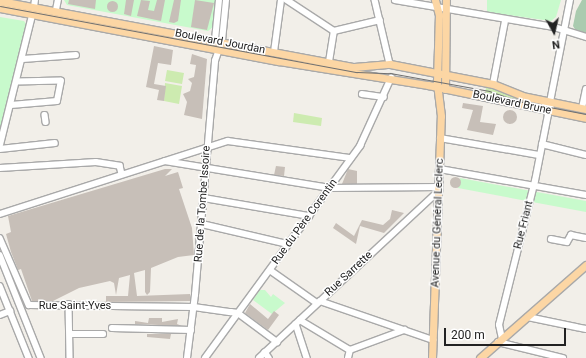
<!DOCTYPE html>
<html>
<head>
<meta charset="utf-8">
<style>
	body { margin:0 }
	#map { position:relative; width:586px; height:358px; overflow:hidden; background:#f2efe9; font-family:Roboto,sans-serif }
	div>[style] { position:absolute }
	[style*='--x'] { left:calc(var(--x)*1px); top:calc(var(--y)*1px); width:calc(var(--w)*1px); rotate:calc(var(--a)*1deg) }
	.grass>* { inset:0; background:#cdebb0 }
	.cemetery>* { inset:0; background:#aacbaf }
	.park>* { inset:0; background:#c8facc }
	.building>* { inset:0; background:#c7bfb8 }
	.round { border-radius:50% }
	.roads { filter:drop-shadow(1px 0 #a9a9a9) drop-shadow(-1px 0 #a9a9a9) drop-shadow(0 1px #a9a9a9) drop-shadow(0 -1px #a9a9a9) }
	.minor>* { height:5.5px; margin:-2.75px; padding:0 2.75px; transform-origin:2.75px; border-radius:2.75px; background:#fff }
	.major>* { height:7px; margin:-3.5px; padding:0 3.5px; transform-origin:3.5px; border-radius:3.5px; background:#fcd6a4 }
	.tram>* { height:1px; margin:-0.5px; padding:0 0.5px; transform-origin:0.5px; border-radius:0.5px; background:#707070 }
	span { translate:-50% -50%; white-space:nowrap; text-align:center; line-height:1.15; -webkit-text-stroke:3px #fff; paint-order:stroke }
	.street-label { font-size:11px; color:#222 }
	.north { position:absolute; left:534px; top:12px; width:40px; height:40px; -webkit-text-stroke:3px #fff; paint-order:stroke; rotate:172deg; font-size:11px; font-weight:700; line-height:16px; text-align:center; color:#222 }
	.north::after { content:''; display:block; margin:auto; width:14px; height:18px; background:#222; clip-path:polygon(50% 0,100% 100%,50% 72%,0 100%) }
	.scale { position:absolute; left:444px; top:328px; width:122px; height:18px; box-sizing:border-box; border:2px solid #222; border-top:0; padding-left:5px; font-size:12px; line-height:14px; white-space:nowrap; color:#222; -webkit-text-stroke:3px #fff; paint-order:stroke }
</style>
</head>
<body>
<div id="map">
	<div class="grass">
		<i style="clip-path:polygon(167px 70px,184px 73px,182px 84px,165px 81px)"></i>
		<i style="clip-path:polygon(458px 80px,491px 86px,536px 101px,535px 107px,485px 95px,486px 87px)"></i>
		<i style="clip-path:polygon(165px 83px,182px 86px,179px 104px,164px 101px)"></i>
		<i style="clip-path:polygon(294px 113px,322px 118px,321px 126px,293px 122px)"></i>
	</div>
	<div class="cemetery">
		<i style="clip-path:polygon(582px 0,586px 0,586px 33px,576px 31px,573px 26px,576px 11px)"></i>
	</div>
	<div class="park">
		<i style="clip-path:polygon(64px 0,216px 0,213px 27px,208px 31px,67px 5px)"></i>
		<i style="clip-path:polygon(487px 0,561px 0,556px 17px,551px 21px,487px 12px)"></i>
		<i style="clip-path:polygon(0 17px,24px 21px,27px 25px,0 130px)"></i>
		<i style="clip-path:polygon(460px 178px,586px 201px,586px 212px,458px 188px)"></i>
		<i style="clip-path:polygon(260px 290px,265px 290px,271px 297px,273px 294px,285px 303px,272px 314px,253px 300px)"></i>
	</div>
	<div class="building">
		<i style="clip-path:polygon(69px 0,96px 0,95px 9px,68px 4px)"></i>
		<i style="clip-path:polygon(126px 0,134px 0,131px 16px,124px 14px)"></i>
		<i style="clip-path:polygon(141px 0,150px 1px,148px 10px,154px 11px,157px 0,165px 0,161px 21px,137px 16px)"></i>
		<i style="clip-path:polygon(174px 0,181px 0,178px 21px,174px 23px,169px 22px)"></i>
		<i style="clip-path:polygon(195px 0,214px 3px,207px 30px,191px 27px)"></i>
		<i class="round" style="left:106.5px;top:0.5px;width:11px;height:11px"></i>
		<i style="clip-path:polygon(154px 46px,173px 50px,171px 65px,158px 63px,154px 84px,166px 86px,164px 101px,157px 100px,159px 90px,146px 87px)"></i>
		<i style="clip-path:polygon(192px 54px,207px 59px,202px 119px,184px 115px,187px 102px,183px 94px,190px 91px,192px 83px,188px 79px,194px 77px,196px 65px,190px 64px)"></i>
		<i style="clip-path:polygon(463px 103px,483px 106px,480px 122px,496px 124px,493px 135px,467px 130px,473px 110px,462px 108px)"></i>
		<i class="round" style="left:503px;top:110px;width:14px;height:14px"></i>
		<i style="clip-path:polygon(276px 166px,285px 167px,284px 176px,274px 175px)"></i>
		<i style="clip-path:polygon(165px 169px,172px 169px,165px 176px,178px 172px,183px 188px,179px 189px,192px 228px,194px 255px,178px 257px,151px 268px,150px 292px,147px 295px,145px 292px,145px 270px,134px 273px,137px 296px,190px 294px,190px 301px,106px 302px,106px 296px,128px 296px,130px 275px,119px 278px,116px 295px,114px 283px,110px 281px,79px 288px,53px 301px,32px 301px,21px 269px,18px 270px,11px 252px,6px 234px,11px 232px,8px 216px)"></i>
		<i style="clip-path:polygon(348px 169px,357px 171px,357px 184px,342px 184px)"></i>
		<i class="round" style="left:449.5px;top:176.5px;width:11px;height:11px"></i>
		<i style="clip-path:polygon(392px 210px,404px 213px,384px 233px,360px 226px,356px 244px,333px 228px,336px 223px,354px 236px,362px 220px,383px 225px,390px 219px)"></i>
		<i style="clip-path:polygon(250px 304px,268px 319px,274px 311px,279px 315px,268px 330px,245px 313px)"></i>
		<i style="clip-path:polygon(149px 318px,162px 318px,162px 322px,178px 319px,177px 324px,182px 326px,135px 324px,135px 321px,148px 323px)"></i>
		<i style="clip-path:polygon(147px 334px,171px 334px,170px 339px,147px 337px)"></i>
	</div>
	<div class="roads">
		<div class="minor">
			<i style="--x:287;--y:0;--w:56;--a:33.4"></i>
			<i style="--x:334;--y:31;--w:47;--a:-13.4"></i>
			<i style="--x:375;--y:0;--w:66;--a:76.8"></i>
			<i style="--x:395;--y:0;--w:161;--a:9.6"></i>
			<i style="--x:554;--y:27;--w:34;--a:17"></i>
			<i style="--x:34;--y:7;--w:7;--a:-82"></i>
			<i style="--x:56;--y:10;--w:10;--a:-79"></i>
			<i style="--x:215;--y:40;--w:40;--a:-84.3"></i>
			<i style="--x:274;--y:52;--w:52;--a:-82.3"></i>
			<i style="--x:23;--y:59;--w:53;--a:-4.3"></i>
			<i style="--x:329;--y:62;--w:31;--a:-81"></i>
			<i style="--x:493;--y:84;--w:64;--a:-79.2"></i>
			<i style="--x:362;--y:94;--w:22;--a:8"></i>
			<i style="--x:11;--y:105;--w:46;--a:-5"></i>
			<i style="--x:57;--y:101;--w:20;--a:-79"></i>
			<i style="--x:61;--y:81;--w:44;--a:178.7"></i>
			<i style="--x:582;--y:108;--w:19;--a:-78"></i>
			<i style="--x:551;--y:111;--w:9;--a:-96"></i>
			<i style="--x:550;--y:102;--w:104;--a:-78.9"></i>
			<i style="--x:45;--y:115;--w:7;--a:82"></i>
			<i style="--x:440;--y:138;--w:100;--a:9.7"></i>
			<i style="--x:542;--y:144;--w:45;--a:14"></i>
			<i style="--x:0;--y:145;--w:133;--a:-76.1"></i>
			<i style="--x:0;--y:149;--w:55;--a:-6.2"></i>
			<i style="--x:165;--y:161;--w:167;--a:9.3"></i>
			<i style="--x:330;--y:188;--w:109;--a:-0.5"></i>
			<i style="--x:0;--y:168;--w:96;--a:-3.6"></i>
			<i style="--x:96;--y:162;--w:24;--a:9"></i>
			<i style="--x:120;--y:166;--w:8;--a:76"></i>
			<i style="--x:440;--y:169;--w:148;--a:10.1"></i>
			<i style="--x:204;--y:198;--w:107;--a:9.7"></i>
			<i style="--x:0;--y:214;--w:239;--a:-17.8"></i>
			<i style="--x:228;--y:141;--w:124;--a:7.9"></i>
			<i style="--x:202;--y:224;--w:88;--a:13.1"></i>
			<i style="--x:0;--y:238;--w:73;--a:66.6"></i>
			<i style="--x:29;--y:305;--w:165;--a:0.7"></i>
			<i style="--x:194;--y:307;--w:37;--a:8"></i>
			<i style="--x:231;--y:312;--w:7;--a:8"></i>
			<i style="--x:238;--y:313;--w:49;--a:36.6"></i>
			<i style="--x:551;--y:239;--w:16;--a:11"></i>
			<i style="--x:567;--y:242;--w:8;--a:-60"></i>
			<i style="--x:571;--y:235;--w:15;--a:11"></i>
			<i style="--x:0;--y:255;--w:111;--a:68.3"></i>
			<i style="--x:270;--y:270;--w:57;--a:35.1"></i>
			<i style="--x:0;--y:286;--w:78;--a:68.1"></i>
			<i style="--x:320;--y:301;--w:120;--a:19"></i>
			<i style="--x:69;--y:304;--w:54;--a:88.9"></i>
			<i style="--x:0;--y:315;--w:11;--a:-22"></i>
			<i style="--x:528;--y:317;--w:59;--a:11.7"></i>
			<i style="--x:300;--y:320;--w:58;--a:31"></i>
			<i style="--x:296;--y:324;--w:36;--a:72"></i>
			<i style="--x:112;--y:328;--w:79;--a:1.5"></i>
			<i style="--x:70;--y:334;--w:33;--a:0"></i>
			<i style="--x:502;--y:339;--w:14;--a:-102"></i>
			<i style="--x:499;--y:325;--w:148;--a:-76"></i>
			<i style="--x:535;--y:181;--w:67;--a:-78.9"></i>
			<i style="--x:548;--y:115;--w:12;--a:-104"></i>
			<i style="--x:545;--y:103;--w:5;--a:-11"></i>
			<i style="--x:498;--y:342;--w:67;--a:13.8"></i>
			<i style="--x:350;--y:350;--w:58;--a:-20.3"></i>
			<i style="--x:265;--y:352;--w:7;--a:56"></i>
			<i style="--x:187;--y:358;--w:64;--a:-82.8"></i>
			<i style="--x:195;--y:295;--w:235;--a:-85.1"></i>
			<i style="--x:215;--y:61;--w:21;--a:-71"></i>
			<i style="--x:222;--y:41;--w:41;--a:-84.4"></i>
			<i style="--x:205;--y:358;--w:263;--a:-53.8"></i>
			<i style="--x:360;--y:146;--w:75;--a:-65.5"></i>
			<i style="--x:259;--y:358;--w:246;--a:-42.9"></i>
			<i style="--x:348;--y:358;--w:8;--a:-76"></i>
		</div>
		<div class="major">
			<i style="--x:0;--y:1;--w:360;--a:10.6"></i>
			<i style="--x:354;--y:67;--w:36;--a:-5"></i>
			<i style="--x:390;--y:64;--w:105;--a:11"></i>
			<i style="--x:493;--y:84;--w:31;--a:22"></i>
			<i style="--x:522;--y:96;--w:65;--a:11.5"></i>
			<i style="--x:0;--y:8;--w:284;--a:10.8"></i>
			<i style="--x:279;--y:61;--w:151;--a:9.2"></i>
			<i style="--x:428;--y:85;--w:161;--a:11.8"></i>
			<i style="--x:445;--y:89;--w:89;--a:-89.4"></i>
			<i style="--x:432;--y:358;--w:242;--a:-87.9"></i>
			<i style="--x:441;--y:116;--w:35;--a:-97"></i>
			<i style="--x:437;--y:81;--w:66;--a:-88.3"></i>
			<i style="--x:439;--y:15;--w:16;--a:-105"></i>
			<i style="--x:480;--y:358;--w:141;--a:-41.3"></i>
		</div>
	</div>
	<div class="tram">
		<i style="--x:0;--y:6;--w:363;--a:10.5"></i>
		<i style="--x:357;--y:72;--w:33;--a:2"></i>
		<i style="--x:390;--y:73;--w:101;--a:10.3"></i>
		<i style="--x:489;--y:91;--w:31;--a:19"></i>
		<i style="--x:518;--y:101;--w:69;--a:10.8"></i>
	</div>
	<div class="street-label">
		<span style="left:220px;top:42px;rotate:11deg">Boulevard Jourdan</span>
		<span style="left:512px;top:103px;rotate:12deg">Boulevard Brune</span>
		<span style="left:203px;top:204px;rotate:-86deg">Rue de la Tombe Issoire</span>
		<span style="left:305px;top:222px;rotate:-54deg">Rue du Père Corentin</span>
		<span style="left:438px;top:223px;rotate:-88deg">Avenue du Général Leclerc</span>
		<span style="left:524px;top:225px;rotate:-76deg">Rue Friant</span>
		<span style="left:349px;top:274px;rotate:-43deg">Rue Sarrette</span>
		<span style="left:75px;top:306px">Rue Saint-Yves</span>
	</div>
	<div class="north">N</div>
	<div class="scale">200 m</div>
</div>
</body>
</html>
